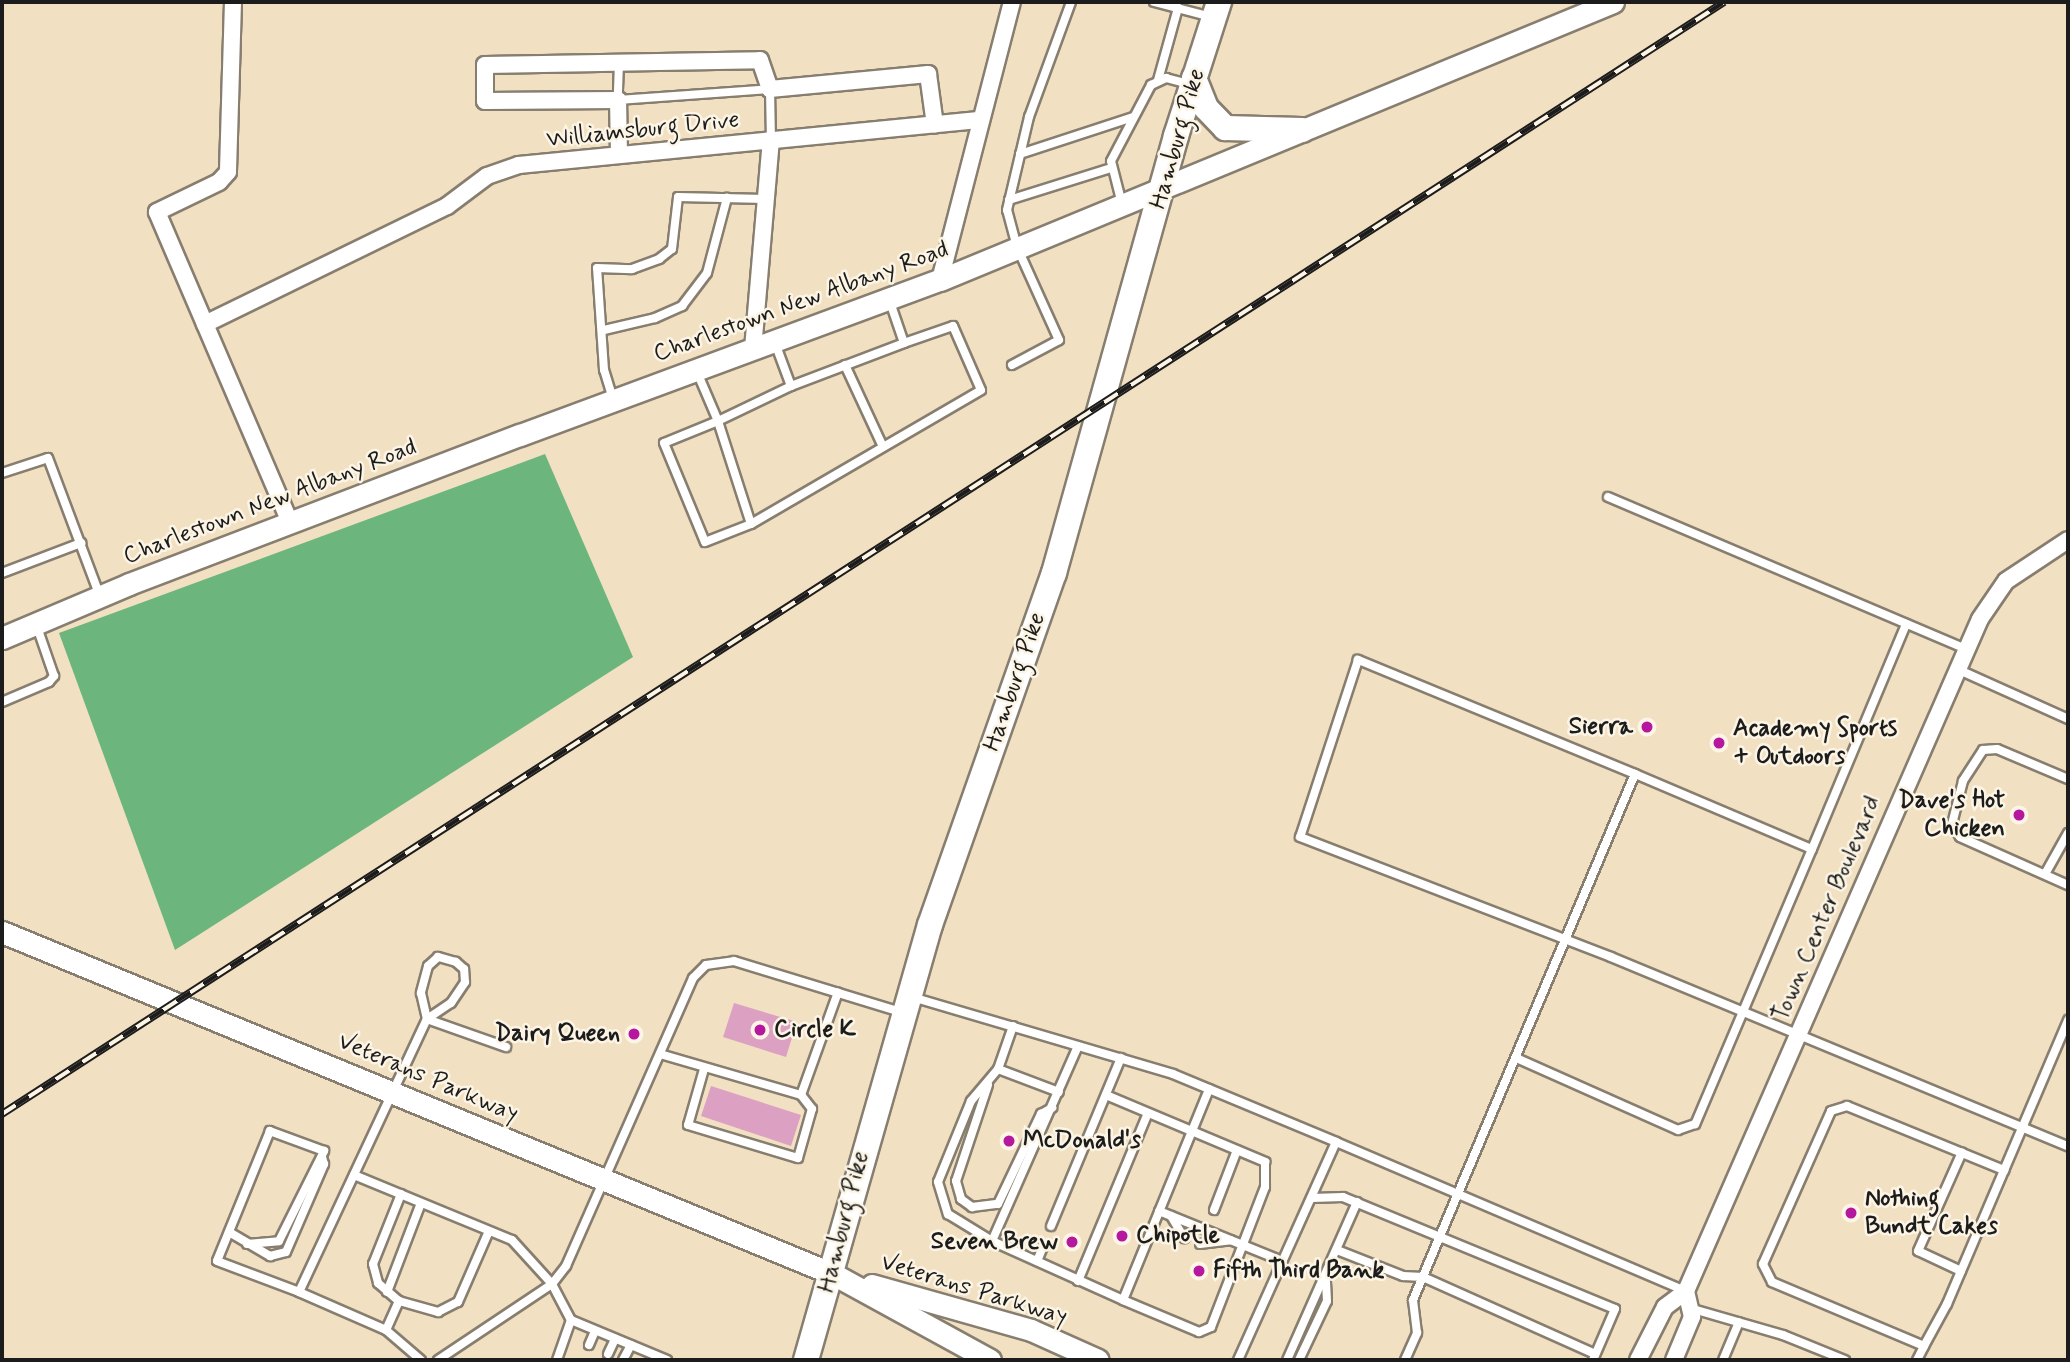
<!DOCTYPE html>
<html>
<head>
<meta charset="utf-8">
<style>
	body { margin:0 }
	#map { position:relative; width:2070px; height:1362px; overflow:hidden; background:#f2e0c2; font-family:Mynerve,sans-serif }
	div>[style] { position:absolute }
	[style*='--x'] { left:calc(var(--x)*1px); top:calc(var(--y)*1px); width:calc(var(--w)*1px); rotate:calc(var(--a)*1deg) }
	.forest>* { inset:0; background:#6cb67e }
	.building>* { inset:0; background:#dca0c3 }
	.roads { filter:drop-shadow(2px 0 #877e6f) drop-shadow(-2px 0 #877e6f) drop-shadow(0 2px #877e6f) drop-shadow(0 -2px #877e6f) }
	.service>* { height:8px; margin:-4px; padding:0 4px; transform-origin:4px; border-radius:4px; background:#fff }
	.minor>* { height:16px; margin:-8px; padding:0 8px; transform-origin:8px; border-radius:8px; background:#fff }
	.secondary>* { height:21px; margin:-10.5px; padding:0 10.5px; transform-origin:10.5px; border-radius:10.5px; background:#fff }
	.primary>* { height:24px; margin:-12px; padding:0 12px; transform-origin:12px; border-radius:12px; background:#fff }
	.rail>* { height:8px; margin-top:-4px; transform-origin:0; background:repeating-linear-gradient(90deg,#fcf5e5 0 16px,#1c1c1c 0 32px); box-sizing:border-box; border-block:2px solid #1c1c1c }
	.dots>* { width:19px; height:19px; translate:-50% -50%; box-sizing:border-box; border:4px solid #fcf5e5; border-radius:50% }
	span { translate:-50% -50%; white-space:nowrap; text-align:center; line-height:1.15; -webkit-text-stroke:5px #fcf5e5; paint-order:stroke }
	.street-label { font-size:24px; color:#1c1c1c }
	.poi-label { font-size:24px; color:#1c1c1c; font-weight:700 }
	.right { translate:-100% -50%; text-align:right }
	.left { translate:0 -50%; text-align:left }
	.frame { position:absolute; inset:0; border:4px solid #1c1c1c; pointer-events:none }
</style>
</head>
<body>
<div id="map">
	<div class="forest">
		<i style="clip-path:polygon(545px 454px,633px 657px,175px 950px,59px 633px)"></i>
	</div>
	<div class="building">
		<i style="clip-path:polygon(734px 1003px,797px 1022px,786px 1057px,723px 1037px)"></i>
		<i style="clip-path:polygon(711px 1086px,801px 1115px,791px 1146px,701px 1116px)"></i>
	</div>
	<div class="roads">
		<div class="service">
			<i style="--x:1154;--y:2;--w:59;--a:14.7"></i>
			<i style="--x:619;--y:62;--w:38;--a:92"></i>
			<i style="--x:618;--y:100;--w:152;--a:-4.1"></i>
			<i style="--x:770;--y:89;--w:51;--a:88.9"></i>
			<i style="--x:1158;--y:80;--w:75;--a:-74.5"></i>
			<i style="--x:1020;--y:154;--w:119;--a:-18.1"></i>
			<i style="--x:1009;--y:200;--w:107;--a:-17.4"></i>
			<i style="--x:1122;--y:204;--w:44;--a:-104.3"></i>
			<i style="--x:1111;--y:161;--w:86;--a:-62.2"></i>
			<i style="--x:1151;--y:85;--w:17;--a:-25"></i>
			<i style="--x:1166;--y:78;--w:24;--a:15"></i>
			<i style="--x:604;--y:330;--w:52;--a:-13.2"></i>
			<i style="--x:655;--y:318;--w:30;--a:-24"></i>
			<i style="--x:682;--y:306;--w:41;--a:-52.9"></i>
			<i style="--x:707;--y:273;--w:78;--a:-75.1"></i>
			<i style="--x:775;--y:343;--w:46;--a:69.6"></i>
			<i style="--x:791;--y:386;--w:121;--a:-20.8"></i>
			<i style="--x:904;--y:343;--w:43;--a:-108.9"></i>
			<i style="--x:845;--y:365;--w:90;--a:65.1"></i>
			<i style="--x:1012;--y:365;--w:53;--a:-28"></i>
			<i style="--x:1059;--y:340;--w:102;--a:-114.3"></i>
			<i style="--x:1017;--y:247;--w:38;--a:-105"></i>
			<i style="--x:1007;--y:210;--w:96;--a:-76.7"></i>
			<i style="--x:1029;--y:117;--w:122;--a:-69.9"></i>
			<i style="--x:697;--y:372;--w:53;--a:66.8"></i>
			<i style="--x:718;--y:421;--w:58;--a:157.8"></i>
			<i style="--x:664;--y:443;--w:107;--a:67.5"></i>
			<i style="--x:705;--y:542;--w:49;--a:-21.4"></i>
			<i style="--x:751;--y:524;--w:108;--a:-107.8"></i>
			<i style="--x:718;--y:421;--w:81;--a:-25.6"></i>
			<i style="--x:613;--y:399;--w:30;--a:-107"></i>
			<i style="--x:604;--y:370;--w:102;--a:-93.9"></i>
			<i style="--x:597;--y:268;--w:35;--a:2"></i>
			<i style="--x:632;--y:269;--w:29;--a:-20"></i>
			<i style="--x:659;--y:259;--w:16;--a:-38"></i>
			<i style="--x:672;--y:249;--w:52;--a:-83.4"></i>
			<i style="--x:678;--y:197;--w:88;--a:1.3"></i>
			<i style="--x:2;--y:473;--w:48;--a:-18.1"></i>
			<i style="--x:48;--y:458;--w:145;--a:69.4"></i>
			<i style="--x:1608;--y:497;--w:389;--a:23"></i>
			<i style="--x:751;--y:524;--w:266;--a:-30.2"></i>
			<i style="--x:981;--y:390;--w:70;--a:-113.6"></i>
			<i style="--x:953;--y:326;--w:52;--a:160.9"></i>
			<i style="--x:2;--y:573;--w:85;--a:-20.8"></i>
			<i style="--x:1957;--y:669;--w:122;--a:24.2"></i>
			<i style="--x:2;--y:702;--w:51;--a:-23.1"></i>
			<i style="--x:49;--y:682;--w:8;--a:-50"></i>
			<i style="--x:54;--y:676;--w:55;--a:-109.1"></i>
			<i style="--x:1635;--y:774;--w:300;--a:-157.6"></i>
			<i style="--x:1358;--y:660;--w:186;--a:108.1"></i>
			<i style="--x:1300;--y:837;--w:333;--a:21.1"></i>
			<i style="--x:1611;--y:957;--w:495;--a:22.5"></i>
			<i style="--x:2068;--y:779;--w:77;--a:-157.1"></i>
			<i style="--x:1997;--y:749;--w:14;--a:176"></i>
			<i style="--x:1983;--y:750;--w:37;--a:123"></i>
			<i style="--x:1963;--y:781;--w:44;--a:104.3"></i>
			<i style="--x:1952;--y:824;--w:15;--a:58"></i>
			<i style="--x:1960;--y:837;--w:118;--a:24"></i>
			<i style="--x:1812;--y:849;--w:244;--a:-67.3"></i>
			<i style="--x:2045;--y:874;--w:47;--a:-60.7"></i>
			<i style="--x:912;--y:997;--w:272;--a:16.4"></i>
			<i style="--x:1173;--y:1074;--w:177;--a:22.6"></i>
			<i style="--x:427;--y:1019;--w:84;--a:19.5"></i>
			<i style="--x:1013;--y:1026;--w:46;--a:109.2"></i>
			<i style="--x:998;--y:1069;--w:42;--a:130.2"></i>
			<i style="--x:971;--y:1101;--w:87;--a:112.2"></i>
			<i style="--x:938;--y:1182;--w:34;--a:73"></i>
			<i style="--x:948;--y:1214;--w:52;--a:31.5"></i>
			<i style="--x:992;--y:1241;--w:213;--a:-66.2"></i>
			<i style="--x:660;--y:1054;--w:147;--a:16.2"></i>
			<i style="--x:801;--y:1095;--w:109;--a:-70.2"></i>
			<i style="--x:704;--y:1069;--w:58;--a:105.9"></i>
			<i style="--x:688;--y:1125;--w:115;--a:16.7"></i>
			<i style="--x:798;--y:1158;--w:51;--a:-74.1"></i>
			<i style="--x:812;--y:1109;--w:18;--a:-128"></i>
			<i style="--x:998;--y:1069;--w:65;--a:20.7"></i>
			<i style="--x:988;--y:1085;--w:101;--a:108.4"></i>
			<i style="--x:956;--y:1181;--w:19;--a:74"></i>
			<i style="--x:961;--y:1199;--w:14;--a:36"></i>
			<i style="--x:972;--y:1207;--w:26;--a:-7"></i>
			<i style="--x:998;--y:1204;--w:100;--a:-64.5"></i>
			<i style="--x:1041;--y:1114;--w:13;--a:-29"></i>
			<i style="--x:1106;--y:1095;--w:173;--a:22.8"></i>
			<i style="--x:1265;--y:1162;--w:25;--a:90"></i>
			<i style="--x:1265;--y:1187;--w:150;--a:111.1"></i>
			<i style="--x:1211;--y:1327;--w:13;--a:157"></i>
			<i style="--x:1199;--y:1332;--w:82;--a:-157.2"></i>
			<i style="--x:354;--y:1175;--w:171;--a:22.4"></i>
			<i style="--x:512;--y:1240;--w:59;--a:47.7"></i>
			<i style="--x:552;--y:1284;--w:41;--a:62.2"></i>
			<i style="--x:571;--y:1320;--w:104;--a:22.6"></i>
			<i style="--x:401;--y:1194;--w:75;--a:111.8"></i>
			<i style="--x:373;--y:1264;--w:20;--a:75"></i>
			<i style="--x:378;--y:1283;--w:28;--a:41"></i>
			<i style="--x:399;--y:1301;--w:41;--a:15.8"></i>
			<i style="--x:438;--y:1312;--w:22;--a:-27"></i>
			<i style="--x:458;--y:1302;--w:77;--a:-66.4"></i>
			<i style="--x:1312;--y:1198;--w:31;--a:-2"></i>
			<i style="--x:1343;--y:1197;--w:294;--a:22.4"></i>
			<i style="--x:1615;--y:1309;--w:56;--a:113.3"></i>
			<i style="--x:1214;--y:1210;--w:64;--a:-69"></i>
			<i style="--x:1159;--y:1211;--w:133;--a:22.1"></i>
			<i style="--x:1171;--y:1216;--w:26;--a:59"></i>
			<i style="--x:1051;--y:1226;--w:182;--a:-67.4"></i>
			<i style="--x:229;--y:1232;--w:48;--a:30.3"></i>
			<i style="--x:270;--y:1256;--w:16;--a:-14"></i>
			<i style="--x:286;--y:1252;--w:96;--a:-66.6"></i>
			<i style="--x:324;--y:1164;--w:7;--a:-106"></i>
			<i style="--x:992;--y:1241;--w:144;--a:24.2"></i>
			<i style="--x:1123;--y:1300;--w:228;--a:-67.8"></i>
			<i style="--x:247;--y:1244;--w:32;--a:-5"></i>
			<i style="--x:279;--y:1241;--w:101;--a:-63.4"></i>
			<i style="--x:324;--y:1151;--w:58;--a:-159.7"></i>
			<i style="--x:270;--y:1131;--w:140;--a:112.2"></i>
			<i style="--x:217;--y:1261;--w:88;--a:20.7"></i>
			<i style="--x:299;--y:1292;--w:302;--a:-64.9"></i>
			<i style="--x:427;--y:1019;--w:29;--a:-34"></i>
			<i style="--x:451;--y:1003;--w:25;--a:-56"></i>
			<i style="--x:465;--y:982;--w:13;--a:-94"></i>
			<i style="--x:464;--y:969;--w:11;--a:-139"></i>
			<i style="--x:456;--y:962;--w:19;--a:-164"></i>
			<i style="--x:438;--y:957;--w:13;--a:138"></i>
			<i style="--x:428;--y:966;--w:28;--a:105"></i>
			<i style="--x:421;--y:993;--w:27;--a:77"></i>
			<i style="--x:1200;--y:1244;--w:31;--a:-7"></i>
			<i style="--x:1337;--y:1250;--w:71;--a:21.5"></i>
			<i style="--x:1403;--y:1276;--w:20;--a:3"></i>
			<i style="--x:1423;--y:1277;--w:188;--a:24.1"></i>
			<i style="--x:1037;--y:1261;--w:15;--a:-67"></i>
			<i style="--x:1961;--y:1271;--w:47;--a:-155.1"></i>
			<i style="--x:1918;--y:1251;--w:108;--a:-66"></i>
			<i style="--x:1078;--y:1281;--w:182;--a:-67.4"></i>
			<i style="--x:299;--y:1292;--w:95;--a:23.6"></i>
			<i style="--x:386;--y:1330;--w:46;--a:40.6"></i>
			<i style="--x:387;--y:1292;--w:95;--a:-69.1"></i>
			<i style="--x:1693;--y:1309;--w:94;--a:16.1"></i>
			<i style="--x:1783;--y:1335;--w:67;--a:22"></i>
			<i style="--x:386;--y:1330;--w:32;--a:-66"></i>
			<i style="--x:589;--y:1345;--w:15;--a:-67"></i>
			<i style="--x:1924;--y:1346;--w:48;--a:-61.3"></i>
			<i style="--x:1947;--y:1304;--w:309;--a:-66.9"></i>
			<i style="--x:608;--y:1354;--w:17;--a:-65"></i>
			<i style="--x:438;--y:1360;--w:137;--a:-33.7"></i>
			<i style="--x:552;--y:1284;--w:23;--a:-52"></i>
			<i style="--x:566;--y:1266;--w:315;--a:-66.2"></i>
			<i style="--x:693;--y:978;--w:18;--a:-45"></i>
			<i style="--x:706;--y:965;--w:28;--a:-8"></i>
			<i style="--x:734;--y:961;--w:175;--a:17"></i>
			<i style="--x:557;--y:1360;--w:42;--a:-70.7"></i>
			<i style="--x:623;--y:1360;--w:17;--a:-62"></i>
			<i style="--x:1238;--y:1360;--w:239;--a:-65.8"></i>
			<i style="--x:1336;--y:1142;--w:380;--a:23.1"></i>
			<i style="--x:1287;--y:1360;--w:173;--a:-66.1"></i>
			<i style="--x:1299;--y:1360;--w:65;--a:-64.6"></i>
			<i style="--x:1327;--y:1301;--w:22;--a:-93"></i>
			<i style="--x:1405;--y:1360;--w:30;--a:-66"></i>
			<i style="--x:1417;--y:1333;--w:33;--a:-97"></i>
			<i style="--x:1413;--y:1300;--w:571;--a:-67.12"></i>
			<i style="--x:1635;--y:774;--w:192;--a:23"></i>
			<i style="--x:1812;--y:849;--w:299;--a:113"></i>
			<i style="--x:1695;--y:1124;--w:18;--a:161"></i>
			<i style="--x:1678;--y:1130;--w:177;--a:-156"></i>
			<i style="--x:1723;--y:1360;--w:41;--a:-67.2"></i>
			<i style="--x:1917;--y:1360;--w:16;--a:-63"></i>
			<i style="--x:1924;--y:1346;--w:165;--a:-157.2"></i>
			<i style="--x:1772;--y:1282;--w:20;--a:-117"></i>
			<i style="--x:1763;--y:1264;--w:167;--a:-66"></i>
			<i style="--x:1831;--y:1111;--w:17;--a:-17"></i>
			<i style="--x:1847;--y:1106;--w:170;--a:22.2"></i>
		</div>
		<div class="minor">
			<i style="--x:233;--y:2;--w:170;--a:91.7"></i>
			<i style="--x:228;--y:172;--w:13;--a:132"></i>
			<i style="--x:219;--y:182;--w:69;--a:154.2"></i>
			<i style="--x:157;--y:212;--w:338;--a:66.8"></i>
			<i style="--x:619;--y:155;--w:55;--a:-91"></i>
			<i style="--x:618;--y:100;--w:133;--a:179.6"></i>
			<i style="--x:485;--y:101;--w:36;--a:-90"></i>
			<i style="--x:485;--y:65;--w:275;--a:-1"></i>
			<i style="--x:760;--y:60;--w:31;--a:71"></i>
			<i style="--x:770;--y:89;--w:159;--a:-5.4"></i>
			<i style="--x:928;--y:74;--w:51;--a:82.2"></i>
			<i style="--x:940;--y:280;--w:287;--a:-75.5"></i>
			<i style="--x:205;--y:324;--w:269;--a:-26"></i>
			<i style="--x:447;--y:206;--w:50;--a:-36.9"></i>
			<i style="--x:487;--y:176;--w:34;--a:-19"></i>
			<i style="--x:519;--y:165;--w:464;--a:-5.6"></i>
			<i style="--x:753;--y:349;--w:210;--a:-85.1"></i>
			<i style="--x:1638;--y:1360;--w:59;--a:-63"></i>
			<i style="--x:1665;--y:1307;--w:26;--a:-37"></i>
			<i style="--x:1686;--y:1291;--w:733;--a:-66.37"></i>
			<i style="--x:1980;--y:619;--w:46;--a:-55.6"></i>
			<i style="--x:2006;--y:581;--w:74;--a:-33.5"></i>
			<i style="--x:1674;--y:1360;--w:47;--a:-67.3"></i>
			<i style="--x:1692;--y:1317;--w:27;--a:-103"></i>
		</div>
		<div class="secondary">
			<i style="--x:2;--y:638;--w:138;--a:-23"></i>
			<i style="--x:129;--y:584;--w:418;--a:-20.9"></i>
			<i style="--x:520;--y:435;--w:448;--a:-20.3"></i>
			<i style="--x:940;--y:280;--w:728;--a:-22.44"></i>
			<i style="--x:2;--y:932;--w:899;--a:22.37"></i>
			<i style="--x:833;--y:1274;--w:179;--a:28.7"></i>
			<i style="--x:872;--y:1285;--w:165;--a:15.8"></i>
			<i style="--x:1031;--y:1330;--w:73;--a:24.1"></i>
		</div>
		<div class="primary">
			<i style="--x:1194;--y:78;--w:32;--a:68"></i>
			<i style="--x:1206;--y:108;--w:28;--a:46"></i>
			<i style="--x:1225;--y:128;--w:77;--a:1.5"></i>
			<i style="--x:806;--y:1360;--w:452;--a:-74.1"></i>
			<i style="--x:930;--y:925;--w:373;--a:-70.6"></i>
			<i style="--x:1054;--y:573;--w:454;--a:-74.4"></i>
			<i style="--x:1176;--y:136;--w:141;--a:-72.2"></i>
		</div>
	</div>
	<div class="rail">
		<i style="--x:2;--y:1114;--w:2050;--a:-32.85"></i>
	</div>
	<div class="dots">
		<i style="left:1647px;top:727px;background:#b5179e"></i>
		<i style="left:1719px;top:743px;background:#b5179e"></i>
		<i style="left:2019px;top:815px;background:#b5179e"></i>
		<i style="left:760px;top:1030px;background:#b5179e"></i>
		<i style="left:634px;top:1034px;background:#b5179e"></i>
		<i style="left:1009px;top:1141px;background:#b5179e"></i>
		<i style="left:1851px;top:1213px;background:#b5179e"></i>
		<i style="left:1122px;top:1236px;background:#b5179e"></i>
		<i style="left:1072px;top:1242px;background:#b5179e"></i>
		<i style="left:1199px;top:1271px;background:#b5179e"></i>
	</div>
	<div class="street-label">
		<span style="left:643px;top:130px;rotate:-6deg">Williamsburg Drive</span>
		<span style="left:1178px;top:139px;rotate:-74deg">Hamburg Pike</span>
		<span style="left:801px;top:302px;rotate:-20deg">Charlestown New Albany Road</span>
		<span style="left:270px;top:502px;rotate:-21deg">Charlestown New Albany Road</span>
		<span style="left:1015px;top:682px;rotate:-71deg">Hamburg Pike</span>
		<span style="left:1827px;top:909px;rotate:-67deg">Town Center Boulevard</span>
		<span style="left:428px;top:1078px;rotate:23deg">Veterans Parkway</span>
		<span style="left:844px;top:1222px;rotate:-76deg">Hamburg Pike</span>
		<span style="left:974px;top:1290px;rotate:17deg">Veterans Parkway</span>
	</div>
	<div class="poi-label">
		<span class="right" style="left:1633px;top:727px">Sierra</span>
		<span class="left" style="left:1733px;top:743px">Academy Sports<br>+ Outdoors</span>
		<span class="right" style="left:2005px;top:815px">Dave's Hot<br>Chicken</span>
		<span class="left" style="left:774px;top:1030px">Circle K</span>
		<span class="right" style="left:620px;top:1034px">Dairy Queen</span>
		<span class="left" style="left:1023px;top:1141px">McDonald's</span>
		<span class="left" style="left:1865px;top:1213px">Nothing<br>Bundt Cakes</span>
		<span class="left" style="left:1136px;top:1236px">Chipotle</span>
		<span class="right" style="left:1058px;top:1242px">Seven Brew</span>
		<span class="left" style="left:1213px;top:1271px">Fifth Third Bank</span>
	</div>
	<div class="frame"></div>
</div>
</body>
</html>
